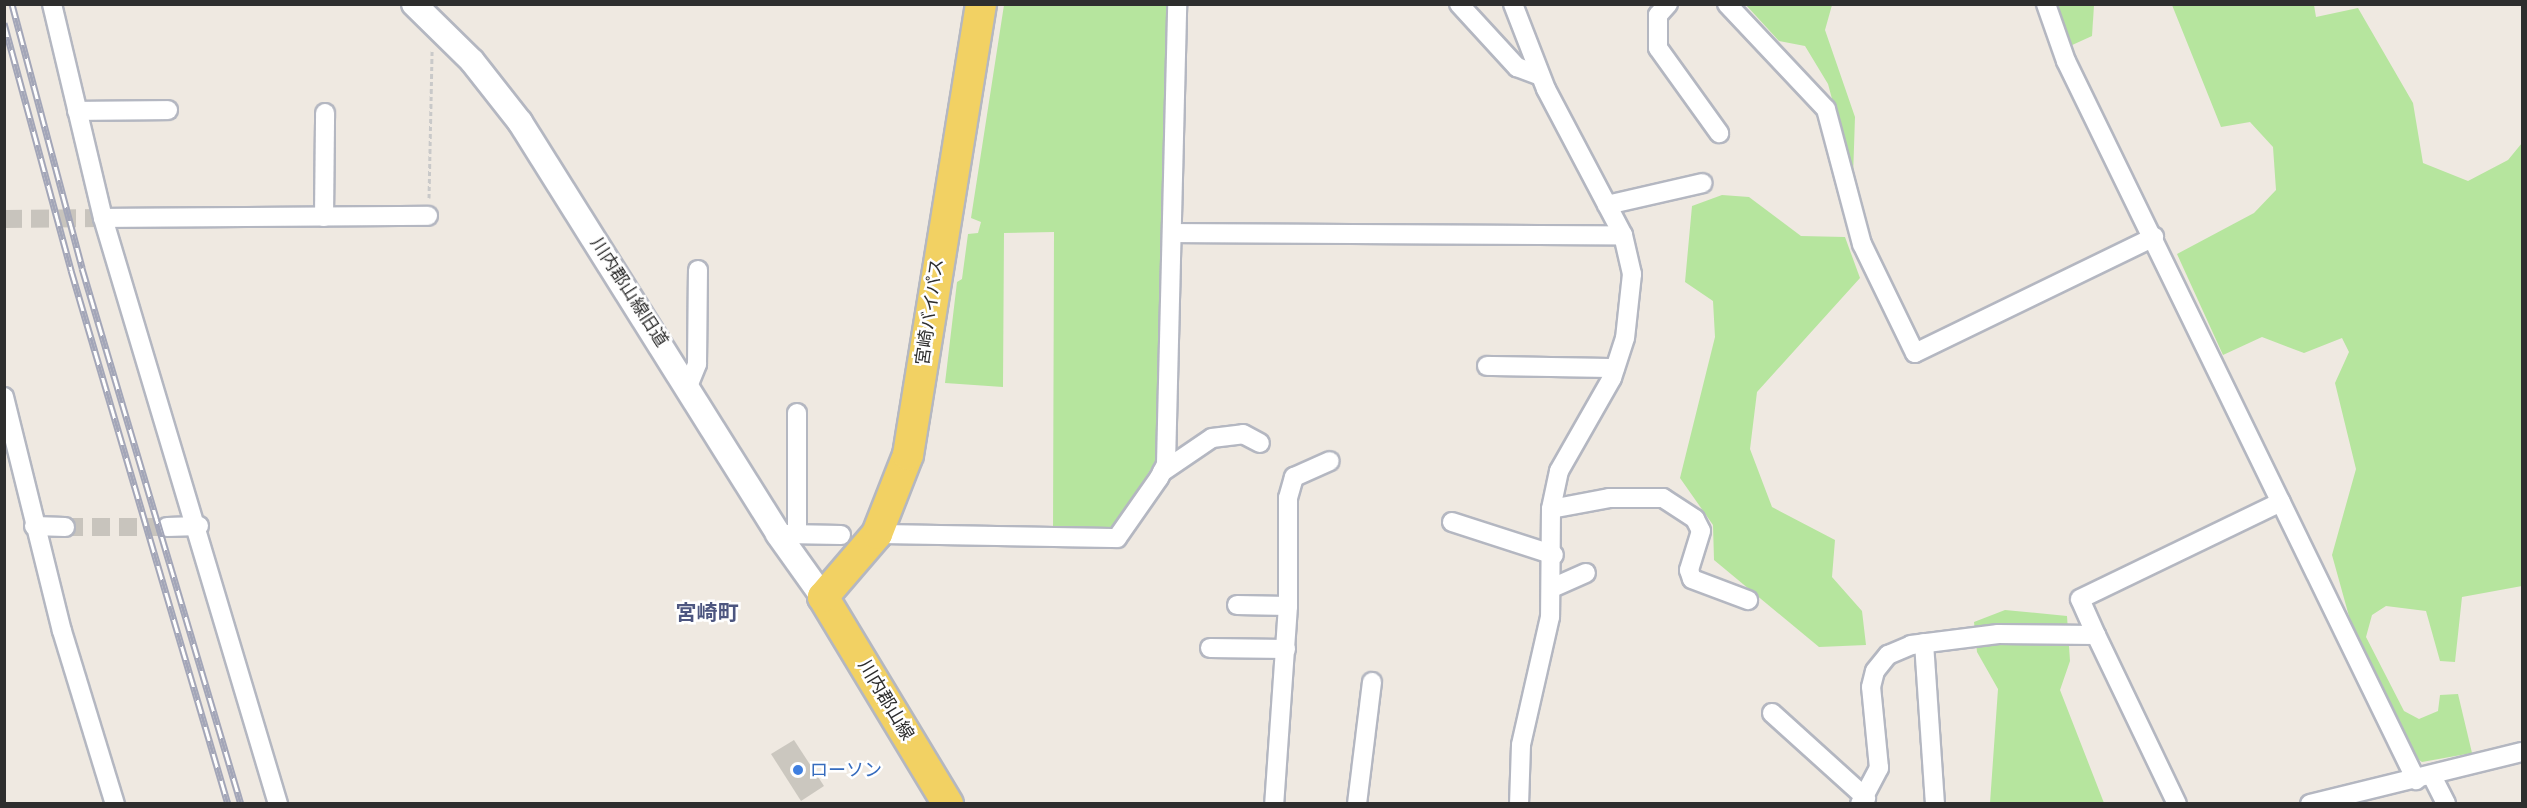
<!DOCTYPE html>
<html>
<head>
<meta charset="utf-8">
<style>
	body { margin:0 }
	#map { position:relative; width:2527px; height:808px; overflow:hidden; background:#efe9e1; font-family:"DM Sans","Noto Sans JP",sans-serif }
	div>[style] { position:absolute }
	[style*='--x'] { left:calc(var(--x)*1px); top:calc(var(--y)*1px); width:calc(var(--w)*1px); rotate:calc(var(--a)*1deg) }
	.green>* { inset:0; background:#b6e59e }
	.building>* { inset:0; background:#cbc7bf }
	.minor-tunnel>* { height:18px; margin-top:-9px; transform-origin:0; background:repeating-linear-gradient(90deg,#c8c4bd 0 18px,transparent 0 27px) }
	.path>* { height:3px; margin-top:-1.5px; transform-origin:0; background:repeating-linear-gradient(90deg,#c9c9c9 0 4.5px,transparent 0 7.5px) }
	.roads { filter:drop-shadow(2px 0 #b4b7c1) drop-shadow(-2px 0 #b4b7c1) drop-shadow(0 2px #b4b7c1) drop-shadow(0 -2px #b4b7c1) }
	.minor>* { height:18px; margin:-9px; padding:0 9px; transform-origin:9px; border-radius:9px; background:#fff }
	.tertiary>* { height:24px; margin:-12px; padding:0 12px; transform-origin:12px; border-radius:12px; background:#fff }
	.primary>* { height:30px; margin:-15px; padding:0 15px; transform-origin:15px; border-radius:15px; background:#f2d163 }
	.rail>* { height:7px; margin-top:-3.5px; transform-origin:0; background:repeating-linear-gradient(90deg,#fff 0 14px,#a3a6b8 0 28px); box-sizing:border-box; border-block:2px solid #a3a6b8 }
	.dots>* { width:16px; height:16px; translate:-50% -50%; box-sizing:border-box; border:3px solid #fff; border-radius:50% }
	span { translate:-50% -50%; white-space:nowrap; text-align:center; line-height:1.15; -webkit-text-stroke:5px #fff; paint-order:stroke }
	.street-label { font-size:18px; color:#2e2e2e }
	.shop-label { font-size:18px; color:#366cbe }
	.left { translate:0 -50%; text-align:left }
	.quarter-label { font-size:21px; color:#4d5680; font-weight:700 }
	.frame { position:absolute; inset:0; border:6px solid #2e2e2e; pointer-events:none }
</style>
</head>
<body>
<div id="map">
	<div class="green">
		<i style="clip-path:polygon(1004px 5px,1170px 5px,1158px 457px,1114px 530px,1053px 532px,1054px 232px,1004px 233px,1003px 387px,945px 383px,957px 282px,962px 279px,968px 234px,978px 233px,981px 222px,971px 218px)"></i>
		<i style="clip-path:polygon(1746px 5px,1832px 5px,1825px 30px,1855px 117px,1853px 177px,1828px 84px,1805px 46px,1779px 41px)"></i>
		<i style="clip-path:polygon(2054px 5px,2094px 5px,2092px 36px,2070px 46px)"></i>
		<i style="clip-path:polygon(2172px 5px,2314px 5px,2316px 17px,2358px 8px,2413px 103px,2423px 163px,2468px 181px,2508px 160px,2522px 143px,2522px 586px,2462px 597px,2455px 662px,2440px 661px,2426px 611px,2386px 606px,2372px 615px,2366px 637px,2404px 711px,2419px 719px,2438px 711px,2440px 695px,2458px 694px,2472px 753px,2422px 762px,2408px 752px,2352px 627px,2332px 555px,2356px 469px,2335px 383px,2349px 352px,2342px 338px,2304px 353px,2262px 337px,2223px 355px,2177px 254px,2254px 213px,2276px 190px,2273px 147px,2250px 122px,2221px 127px)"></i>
		<i style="clip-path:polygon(1722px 195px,1749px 197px,1801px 236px,1845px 237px,1860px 278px,1757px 392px,1750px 449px,1772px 507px,1835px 540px,1832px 577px,1862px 611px,1866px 645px,1819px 647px,1714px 560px,1713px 525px,1680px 478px,1715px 337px,1713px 301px,1685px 282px,1692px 206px)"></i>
		<i style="clip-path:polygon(2005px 610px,2067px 616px,2070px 661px,2060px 690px,2104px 803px,1990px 803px,1998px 689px,1977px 652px,1974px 622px)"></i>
	</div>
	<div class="building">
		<i style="clip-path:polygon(794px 740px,824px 786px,801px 801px,771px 754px)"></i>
	</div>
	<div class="minor-tunnel">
		<i style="--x:4;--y:219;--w:99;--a:-0.6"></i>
		<i style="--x:65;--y:527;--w:102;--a:0"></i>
	</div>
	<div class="path">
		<i style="--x:429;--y:198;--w:147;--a:-88.8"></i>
	</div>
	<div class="roads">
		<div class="minor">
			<i style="--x:52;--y:4;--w:220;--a:76.6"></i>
			<i style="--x:103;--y:218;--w:612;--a:73.37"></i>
			<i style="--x:1459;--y:4;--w:86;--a:47.4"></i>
			<i style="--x:1517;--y:67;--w:25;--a:21"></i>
			<i style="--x:1513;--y:4;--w:91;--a:68.8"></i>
			<i style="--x:1546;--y:89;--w:165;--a:62.2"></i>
			<i style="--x:1623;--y:235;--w:40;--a:77"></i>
			<i style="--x:1632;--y:274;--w:64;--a:96.2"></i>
			<i style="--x:1625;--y:338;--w:42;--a:108"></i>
			<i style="--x:1612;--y:378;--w:107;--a:119.7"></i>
			<i style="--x:1559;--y:471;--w:39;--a:102"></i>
			<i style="--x:1551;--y:509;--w:108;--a:90.5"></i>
			<i style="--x:1550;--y:617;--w:131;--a:102.8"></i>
			<i style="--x:1521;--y:745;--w:59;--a:91.9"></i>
			<i style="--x:1668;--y:4;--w:15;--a:132"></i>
			<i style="--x:1658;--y:15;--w:33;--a:90"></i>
			<i style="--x:1658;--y:48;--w:105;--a:54.3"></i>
			<i style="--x:1727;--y:4;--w:144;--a:46.7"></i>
			<i style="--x:1826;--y:109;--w:140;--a:75.1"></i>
			<i style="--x:1862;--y:244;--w:121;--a:64.1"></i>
			<i style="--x:1915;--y:353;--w:266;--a:-25.9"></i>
			<i style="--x:2046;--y:4;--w:60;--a:70.7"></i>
			<i style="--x:2066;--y:61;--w:800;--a:64.04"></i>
			<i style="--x:77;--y:111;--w:91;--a:-0.6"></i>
			<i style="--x:1607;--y:205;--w:98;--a:-12.9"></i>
			<i style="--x:324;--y:217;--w:104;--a:-89.4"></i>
			<i style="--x:103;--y:218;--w:325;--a:-0.4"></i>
			<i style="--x:1173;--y:233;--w:450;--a:0.3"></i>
			<i style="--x:1487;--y:366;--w:128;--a:0.9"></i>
			<i style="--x:689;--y:384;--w:22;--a:-68"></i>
			<i style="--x:697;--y:364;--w:94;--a:-89.4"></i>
			<i style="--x:4;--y:397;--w:241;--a:76.1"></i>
			<i style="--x:62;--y:631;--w:181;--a:73"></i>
			<i style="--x:1162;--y:472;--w:60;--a:-34.2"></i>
			<i style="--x:1212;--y:438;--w:31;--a:-7"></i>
			<i style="--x:1243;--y:434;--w:19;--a:28"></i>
			<i style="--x:1551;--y:509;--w:59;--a:-10.7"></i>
			<i style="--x:1609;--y:498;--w:54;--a:0"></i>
			<i style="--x:1663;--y:498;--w:38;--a:33"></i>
			<i style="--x:1695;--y:519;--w:13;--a:63"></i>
			<i style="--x:1701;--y:531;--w:41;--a:107.1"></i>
			<i style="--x:1689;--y:570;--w:9;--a:72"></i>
			<i style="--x:1692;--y:579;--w:60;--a:20.6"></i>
			<i style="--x:1452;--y:522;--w:107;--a:17.9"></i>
			<i style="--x:34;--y:526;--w:31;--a:2"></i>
			<i style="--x:167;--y:527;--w:32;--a:-2"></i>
			<i style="--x:786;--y:534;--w:55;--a:1"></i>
			<i style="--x:797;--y:534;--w:121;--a:-90"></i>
			<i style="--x:877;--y:534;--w:240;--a:1"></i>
			<i style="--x:1117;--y:538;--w:73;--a:-55"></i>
			<i style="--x:1159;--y:478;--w:16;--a:-63"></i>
			<i style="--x:1166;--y:464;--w:460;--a:-88.6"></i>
			<i style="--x:1552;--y:588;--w:37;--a:-24"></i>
			<i style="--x:1237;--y:605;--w:51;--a:1.1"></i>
			<i style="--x:1288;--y:606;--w:198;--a:94"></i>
			<i style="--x:1288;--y:606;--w:108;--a:-90"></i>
			<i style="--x:1288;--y:498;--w:22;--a:-74"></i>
			<i style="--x:1294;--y:477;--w:39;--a:-24"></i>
			<i style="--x:2096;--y:635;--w:187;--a:64.4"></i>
			<i style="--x:1924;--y:643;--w:161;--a:86.1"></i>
			<i style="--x:1210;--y:648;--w:76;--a:0.8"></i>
			<i style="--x:1772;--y:713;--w:127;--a:42.1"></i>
			<i style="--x:2432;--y:776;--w:31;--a:63"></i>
			<i style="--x:1357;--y:804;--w:123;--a:-83"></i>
			<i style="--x:1860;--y:804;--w:41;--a:-62.2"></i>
			<i style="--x:1879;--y:768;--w:81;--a:-95.6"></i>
			<i style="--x:1871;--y:687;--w:16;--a:-76"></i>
			<i style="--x:1875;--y:671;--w:21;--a:-51"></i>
			<i style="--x:1888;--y:655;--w:25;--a:-23"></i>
			<i style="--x:1911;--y:645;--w:88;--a:-7.2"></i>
			<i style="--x:1998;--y:634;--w:98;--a:0.6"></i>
			<i style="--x:2096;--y:635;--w:39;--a:-114"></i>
			<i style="--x:2080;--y:599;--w:223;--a:-25.8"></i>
			<i style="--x:2310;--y:804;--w:218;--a:-13.8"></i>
		</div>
		<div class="tertiary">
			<i style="--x:414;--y:4;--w:81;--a:44.5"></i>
			<i style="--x:472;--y:61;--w:78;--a:51.8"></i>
			<i style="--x:520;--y:122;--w:486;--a:57.9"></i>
			<i style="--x:778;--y:534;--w:77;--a:54.5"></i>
		</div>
		<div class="primary">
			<i style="--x:948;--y:804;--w:242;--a:-121.1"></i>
			<i style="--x:823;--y:597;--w:83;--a:-49.4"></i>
			<i style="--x:877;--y:534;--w:85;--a:-68.6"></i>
			<i style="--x:908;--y:455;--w:457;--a:-80.8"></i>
		</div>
	</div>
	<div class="rail">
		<i style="--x:12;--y:4;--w:273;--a:75.1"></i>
		<i style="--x:82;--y:268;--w:559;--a:73.48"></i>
		<i style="--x:4;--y:23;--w:256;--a:74.8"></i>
		<i style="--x:71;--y:270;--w:557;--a:73.62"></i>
	</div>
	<div class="dots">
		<i style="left:798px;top:770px;background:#3f7fe0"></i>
	</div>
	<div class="street-label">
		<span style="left:629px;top:292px;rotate:57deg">川内郡山線旧道</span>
		<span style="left:930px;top:312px;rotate:-82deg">宮崎バイパス</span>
		<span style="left:886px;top:700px;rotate:59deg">川内郡山線</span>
	</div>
	<div class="shop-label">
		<span class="left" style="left:810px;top:770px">ローソン</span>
	</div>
	<div class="quarter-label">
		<span style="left:707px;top:613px">宮崎町</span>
	</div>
	<div class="frame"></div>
</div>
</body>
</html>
